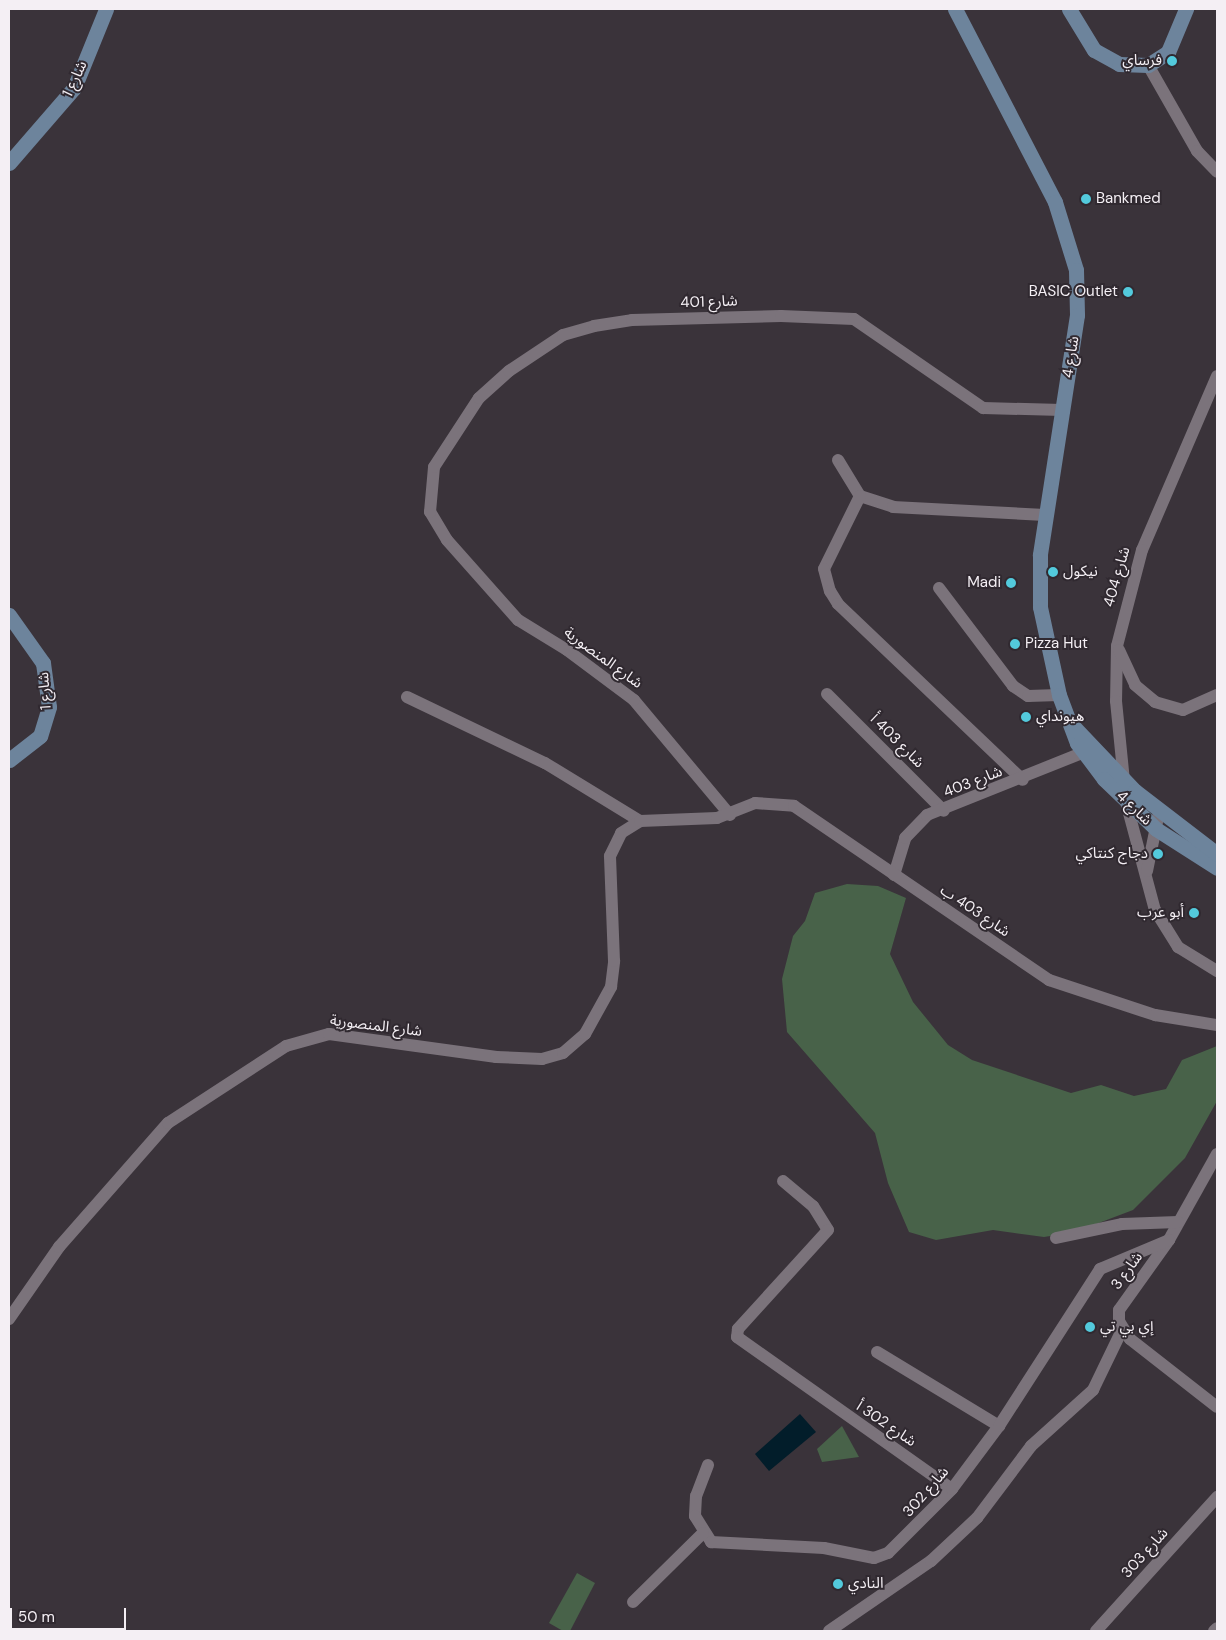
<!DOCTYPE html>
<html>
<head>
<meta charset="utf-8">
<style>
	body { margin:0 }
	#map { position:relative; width:1226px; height:1640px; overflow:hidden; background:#3a333a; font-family:"DM Sans","Noto Sans Arabic",sans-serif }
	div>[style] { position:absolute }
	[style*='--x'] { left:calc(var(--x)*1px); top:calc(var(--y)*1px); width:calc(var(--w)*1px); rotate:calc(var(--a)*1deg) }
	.green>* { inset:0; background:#486249 }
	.water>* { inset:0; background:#021d2a }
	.street>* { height:12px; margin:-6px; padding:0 6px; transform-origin:6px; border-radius:6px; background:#7b737b }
	.secondary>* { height:15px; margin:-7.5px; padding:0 7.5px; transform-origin:7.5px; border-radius:7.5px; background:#6d849c }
	.dots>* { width:14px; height:14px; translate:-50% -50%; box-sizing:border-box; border:2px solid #302930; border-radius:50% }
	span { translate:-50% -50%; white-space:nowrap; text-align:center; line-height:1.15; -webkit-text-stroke:4px #302930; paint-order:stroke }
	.poi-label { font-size:15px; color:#f4eff4 }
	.right { translate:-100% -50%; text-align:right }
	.left { translate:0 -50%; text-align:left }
	.street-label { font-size:15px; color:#f4eff4 }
	.frame { position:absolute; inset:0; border:10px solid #f4eff4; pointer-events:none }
	.scale { position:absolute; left:10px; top:1608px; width:116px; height:22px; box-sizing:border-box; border:2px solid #f4eff4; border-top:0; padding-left:6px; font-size:15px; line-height:18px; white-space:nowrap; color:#f4eff4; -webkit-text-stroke:4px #302930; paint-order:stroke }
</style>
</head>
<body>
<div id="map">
	<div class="green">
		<i style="clip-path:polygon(847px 884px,878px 886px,906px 898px,890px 954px,913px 1002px,948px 1045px,972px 1060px,1071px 1093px,1101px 1085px,1134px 1096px,1166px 1089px,1182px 1060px,1217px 1046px,1217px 1101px,1185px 1158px,1133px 1210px,1075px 1232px,1044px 1237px,993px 1230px,936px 1240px,909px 1232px,888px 1183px,875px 1133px,787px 1032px,782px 979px,793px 936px,805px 921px,815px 893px)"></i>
		<i style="clip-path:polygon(842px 1426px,859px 1457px,822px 1462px,817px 1449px)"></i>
		<i style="clip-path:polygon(577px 1573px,595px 1583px,570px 1631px,563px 1631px,549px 1623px)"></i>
	</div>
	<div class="water">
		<i style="clip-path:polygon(800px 1414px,816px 1432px,769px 1471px,755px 1454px)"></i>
	</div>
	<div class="street">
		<i style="--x:1148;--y:65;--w:99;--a:60.3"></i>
		<i style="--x:1197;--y:151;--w:29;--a:46"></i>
		<i style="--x:1217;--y:376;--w:189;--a:113.3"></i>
		<i style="--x:1142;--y:550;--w:99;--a:104.6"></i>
		<i style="--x:1117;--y:646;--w:55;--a:91"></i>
		<i style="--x:1116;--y:701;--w:101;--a:84.3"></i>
		<i style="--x:1126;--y:802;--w:112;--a:75"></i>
		<i style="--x:1155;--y:910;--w:44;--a:58.1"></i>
		<i style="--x:1178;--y:947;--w:46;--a:31.6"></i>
		<i style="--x:838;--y:460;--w:42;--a:58.6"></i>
		<i style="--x:860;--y:496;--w:35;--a:18"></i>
		<i style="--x:893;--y:507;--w:152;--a:3"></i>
		<i style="--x:860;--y:496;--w:81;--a:116.3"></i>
		<i style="--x:824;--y:569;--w:23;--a:75"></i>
		<i style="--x:830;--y:591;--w:15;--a:58"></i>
		<i style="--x:838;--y:604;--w:255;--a:43.6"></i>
		<i style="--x:939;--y:588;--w:123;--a:52.9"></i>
		<i style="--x:1013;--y:686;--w:18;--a:34"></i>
		<i style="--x:1028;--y:696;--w:31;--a:-2"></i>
		<i style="--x:1119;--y:650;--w:38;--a:65"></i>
		<i style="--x:1135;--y:685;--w:26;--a:40"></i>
		<i style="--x:1155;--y:702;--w:29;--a:16"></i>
		<i style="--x:1183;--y:710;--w:37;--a:-24"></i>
		<i style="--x:827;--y:694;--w:165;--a:45"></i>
		<i style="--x:407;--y:697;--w:153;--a:25.6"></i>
		<i style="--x:545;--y:763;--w:111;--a:31.4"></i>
		<i style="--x:730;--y:815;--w:150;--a:-129.9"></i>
		<i style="--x:634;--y:700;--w:84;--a:-143.3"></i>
		<i style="--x:567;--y:650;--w:57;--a:-148.5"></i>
		<i style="--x:518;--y:620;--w:107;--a:-131.6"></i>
		<i style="--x:447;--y:540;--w:33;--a:-121"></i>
		<i style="--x:430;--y:512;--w:45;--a:-84.9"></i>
		<i style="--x:434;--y:467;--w:82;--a:-56.9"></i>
		<i style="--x:479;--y:398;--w:40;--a:-42"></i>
		<i style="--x:509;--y:371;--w:65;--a:-33.7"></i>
		<i style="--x:563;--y:335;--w:32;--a:-16"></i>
		<i style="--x:594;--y:326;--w:38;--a:-9"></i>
		<i style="--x:632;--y:320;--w:149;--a:-1.5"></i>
		<i style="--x:781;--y:316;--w:73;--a:2.4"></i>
		<i style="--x:854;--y:319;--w:157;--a:34.6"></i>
		<i style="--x:983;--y:408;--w:79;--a:1.5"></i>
		<i style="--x:1147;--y:871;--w:60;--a:-78.5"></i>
		<i style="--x:894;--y:875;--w:39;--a:-73"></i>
		<i style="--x:905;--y:838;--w:32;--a:-46"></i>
		<i style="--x:927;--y:815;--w:178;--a:-21.8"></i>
		<i style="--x:1217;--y:1154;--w:98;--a:119.2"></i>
		<i style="--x:1169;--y:1240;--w:86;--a:125.5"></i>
		<i style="--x:1119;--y:1310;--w:11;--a:90"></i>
		<i style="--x:1119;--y:1321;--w:21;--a:59"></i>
		<i style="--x:1130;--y:1339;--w:110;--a:38"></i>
		<i style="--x:783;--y:1181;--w:39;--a:40"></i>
		<i style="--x:813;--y:1206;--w:28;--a:58"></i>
		<i style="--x:828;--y:1230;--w:134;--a:132.3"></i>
		<i style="--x:738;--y:1329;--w:8;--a:97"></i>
		<i style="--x:737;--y:1337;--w:263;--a:35.3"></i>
		<i style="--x:1056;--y:1238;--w:67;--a:-12"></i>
		<i style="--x:1122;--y:1224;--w:56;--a:-2"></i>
		<i style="--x:9;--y:1319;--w:88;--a:-55.2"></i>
		<i style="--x:59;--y:1247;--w:165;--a:-48.7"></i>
		<i style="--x:168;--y:1123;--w:141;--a:-33.1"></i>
		<i style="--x:286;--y:1046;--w:45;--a:-15.6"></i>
		<i style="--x:329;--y:1034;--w:169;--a:7.8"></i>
		<i style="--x:496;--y:1057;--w:46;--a:2.5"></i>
		<i style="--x:542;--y:1059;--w:22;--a:-16"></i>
		<i style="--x:563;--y:1053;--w:29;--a:-41"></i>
		<i style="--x:585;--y:1034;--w:54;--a:-61"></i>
		<i style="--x:611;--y:987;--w:26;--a:-83"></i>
		<i style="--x:614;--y:961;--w:105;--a:-92.2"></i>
		<i style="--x:610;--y:856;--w:25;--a:-64"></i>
		<i style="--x:621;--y:833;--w:22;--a:-32"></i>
		<i style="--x:640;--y:821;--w:77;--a:-2.2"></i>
		<i style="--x:717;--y:818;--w:41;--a:-21.5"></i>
		<i style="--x:755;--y:803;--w:39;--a:4"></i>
		<i style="--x:794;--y:806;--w:309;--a:34.3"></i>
		<i style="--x:1049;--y:980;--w:112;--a:18.3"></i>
		<i style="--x:1155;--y:1015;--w:63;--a:9.2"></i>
		<i style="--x:877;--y:1352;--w:143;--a:31.2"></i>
		<i style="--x:708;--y:1465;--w:33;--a:111"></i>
		<i style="--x:696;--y:1496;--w:20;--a:93"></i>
		<i style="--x:695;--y:1516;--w:31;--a:58"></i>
		<i style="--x:711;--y:1542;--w:113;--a:3"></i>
		<i style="--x:824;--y:1548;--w:51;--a:11.3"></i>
		<i style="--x:874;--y:1558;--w:15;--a:-20"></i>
		<i style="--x:888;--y:1553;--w:91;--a:-45"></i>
		<i style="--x:952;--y:1489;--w:79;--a:-53.3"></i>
		<i style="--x:999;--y:1426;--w:187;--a:-57.2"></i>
		<i style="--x:1100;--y:1269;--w:75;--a:-22.8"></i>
		<i style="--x:633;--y:1602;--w:98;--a:-44.6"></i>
		<i style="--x:829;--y:1631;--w:124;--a:-34.5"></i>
		<i style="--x:931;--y:1561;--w:63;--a:-43.1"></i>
		<i style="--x:977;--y:1518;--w:90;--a:-53.1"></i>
		<i style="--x:1031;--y:1446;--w:84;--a:-42.1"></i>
		<i style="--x:1093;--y:1390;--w:67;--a:-64.2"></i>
		<i style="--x:1096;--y:1631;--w:181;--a:-47.9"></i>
		<i style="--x:1214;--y:1631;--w:4;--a:-45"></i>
	</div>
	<div class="secondary">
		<i style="--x:955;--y:9;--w:217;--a:62.6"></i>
		<i style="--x:1055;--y:202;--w:71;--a:72.8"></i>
		<i style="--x:1076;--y:270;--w:45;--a:88.7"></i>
		<i style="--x:1077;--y:315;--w:243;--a:98.8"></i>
		<i style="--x:1040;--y:555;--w:52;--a:90"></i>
		<i style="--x:1040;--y:607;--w:90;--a:77.8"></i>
		<i style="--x:1059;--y:695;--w:51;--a:69.4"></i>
		<i style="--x:1077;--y:743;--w:45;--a:53.1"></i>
		<i style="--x:1104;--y:779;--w:72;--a:43.9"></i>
		<i style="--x:1156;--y:829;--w:72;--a:32.6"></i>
		<i style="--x:1069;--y:9;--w:48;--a:58.6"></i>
		<i style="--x:1094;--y:50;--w:29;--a:29"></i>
		<i style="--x:1119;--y:64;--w:29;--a:2"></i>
		<i style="--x:1148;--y:65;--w:24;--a:-33"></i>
		<i style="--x:1168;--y:52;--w:47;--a:-67.3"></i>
		<i style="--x:9;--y:163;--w:99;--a:-49.1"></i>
		<i style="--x:74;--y:88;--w:85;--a:-67.9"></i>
		<i style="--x:9;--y:615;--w:59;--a:54.7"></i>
		<i style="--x:43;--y:663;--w:44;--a:82.2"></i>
		<i style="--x:49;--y:707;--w:30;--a:107"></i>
		<i style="--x:40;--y:736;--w:39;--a:142"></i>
		<i style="--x:1073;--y:726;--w:90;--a:46.4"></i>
		<i style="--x:1135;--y:791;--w:103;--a:37.5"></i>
	</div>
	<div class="dots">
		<i style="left:1172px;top:61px;background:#53cadc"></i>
		<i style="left:1086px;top:199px;background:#53cadc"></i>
		<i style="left:1128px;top:292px;background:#53cadc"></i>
		<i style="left:1053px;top:572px;background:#53cadc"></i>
		<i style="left:1011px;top:583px;background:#53cadc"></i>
		<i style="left:1015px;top:644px;background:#53cadc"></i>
		<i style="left:1026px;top:717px;background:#53cadc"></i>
		<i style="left:1158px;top:854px;background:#53cadc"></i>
		<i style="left:1194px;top:913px;background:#53cadc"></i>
		<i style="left:1090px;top:1327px;background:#53cadc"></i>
		<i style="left:838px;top:1584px;background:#53cadc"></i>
	</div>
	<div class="poi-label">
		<span class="right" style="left:1162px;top:61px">فرساي</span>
		<span class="left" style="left:1096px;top:199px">Bankmed</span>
		<span class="right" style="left:1118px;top:292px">BASIC Outlet</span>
		<span class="left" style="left:1063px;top:572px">نيكول</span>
		<span class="right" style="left:1001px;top:583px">Madi</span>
		<span class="left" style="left:1025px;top:644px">Pizza Hut</span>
		<span class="left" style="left:1036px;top:717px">هيونداي</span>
		<span class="right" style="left:1148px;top:854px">دجاج كنتاكي</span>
		<span class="right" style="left:1184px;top:913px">أبو عرب</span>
		<span class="left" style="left:1100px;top:1327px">إي بي تي</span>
		<span class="left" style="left:848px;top:1584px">النادي</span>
	</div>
	<div class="street-label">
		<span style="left:75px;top:79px;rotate:-65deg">شارع 1</span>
		<span style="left:709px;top:302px;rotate:-2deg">شارع 401</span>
		<span style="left:1071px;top:357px;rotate:-81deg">شارع 4</span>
		<span style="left:1117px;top:577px;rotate:-74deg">شارع 404</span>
		<span style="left:603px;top:658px;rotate:36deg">شارع المنصورية</span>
		<span style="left:45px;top:691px;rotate:-94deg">شارع 1</span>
		<span style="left:897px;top:741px;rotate:45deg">شارع 403 أ</span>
		<span style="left:973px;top:782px;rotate:-21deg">شارع 403</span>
		<span style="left:1134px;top:808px;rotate:44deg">شارع 4</span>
		<span style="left:975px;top:911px;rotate:34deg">شارع 403 ب</span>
		<span style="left:376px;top:1026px;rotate:7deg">شارع المنصورية</span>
		<span style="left:1127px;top:1271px;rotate:-54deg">شارع 3</span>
		<span style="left:886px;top:1424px;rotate:34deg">شارع 302 أ</span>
		<span style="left:926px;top:1492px;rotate:-49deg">شارع 302</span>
		<span style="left:1145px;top:1553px;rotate:-48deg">شارع 303</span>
	</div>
	<div class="frame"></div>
	<div class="scale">50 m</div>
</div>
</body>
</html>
